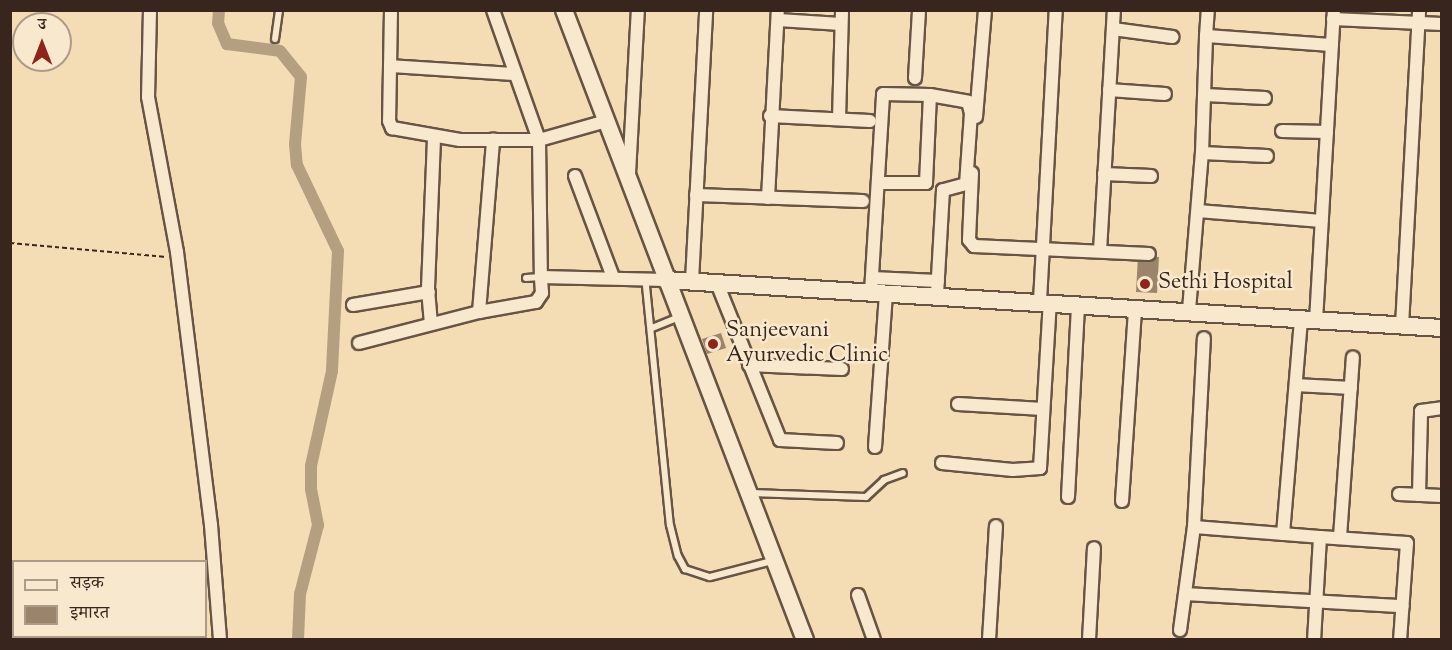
<!DOCTYPE html>
<html>
<head>
<meta charset="utf-8">
<style>
	body { margin:0 }
	#map { position:relative; width:1452px; height:650px; overflow:hidden; background:#f4ddb4; font-family:"Sorts Mill Goudy","Noto Serif Devanagari",serif }
	div>[style] { position:absolute }
	[style*='--x'] { left:calc(var(--x)*1px); top:calc(var(--y)*1px); width:calc(var(--w)*1px); rotate:calc(var(--a)*1deg) }
	.canal>* { height:12px; margin:-6px; padding:0 6px; transform-origin:6px; border-radius:6px; background:#b49f81 }
	.building>* { inset:0; background:#9a856c }
	.path>* { height:2px; margin-top:-1px; transform-origin:0; background:repeating-linear-gradient(90deg,#38261e 0 4.5px,transparent 0 7.5px) }
	.roads { filter:drop-shadow(2px 0 #675444) drop-shadow(-2px 0 #675444) drop-shadow(0 2px #675444) drop-shadow(0 -2px #675444) }
	.lane>* { height:6px; margin:-3px; padding:0 3px; transform-origin:3px; border-radius:3px; background:#f8e9ce }
	.street>* { height:12px; margin:-6px; padding:0 6px; transform-origin:6px; border-radius:6px; background:#f8e9ce }
	.secondary>* { height:16px; margin:-8px; padding:0 8px; transform-origin:8px; border-radius:8px; background:#f8e9ce }
	.dots>* { width:16px; height:16px; translate:-50% -50%; box-sizing:border-box; border:3px solid #f8e9ce; border-radius:50% }
	span { translate:-50% -50%; white-space:nowrap; text-align:center; line-height:1.15; -webkit-text-stroke:5px #f8e9ce; paint-order:stroke }
	.poi-label { font-size:22px; color:#38261e }
	.left { translate:0 -50%; text-align:left }
	.frame { position:absolute; inset:0; border:12px solid #38261e; pointer-events:none }
	.legend { position:absolute; left:12px; top:560px; width:195px; height:78px; box-sizing:border-box; background:#f8e9ce; border:2px solid #ab9b88; margin:0; padding:8px 10px; list-style:none; font-size:18px; color:#38261e }
	.legend li { display:flex; align-items:center; gap:12px; height:30px }
	.legend b { width:30px; border:2px solid #ab9b88 }
	.north { position:absolute; left:12px; top:12px; width:60px; height:60px; box-sizing:border-box; background:#f8e9ce; border:2px solid #ab9b88; border-radius:50%; rotate:0deg; font-size:16px; font-weight:700; line-height:24px; text-align:center; color:#38261e }
	.north::after { content:''; display:block; margin:auto; width:21px; height:27px; background:#8f2418; clip-path:polygon(50% 0,100% 100%,50% 72%,0 100%) }
</style>
</head>
<body>
<div id="map">
	<div class="canal">
		<i style="--x:219;--y:10;--w:13;--a:94"></i>
		<i style="--x:218;--y:23;--w:23;--a:67"></i>
		<i style="--x:227;--y:44;--w:53;--a:7.5"></i>
		<i style="--x:280;--y:51;--w:33;--a:51"></i>
		<i style="--x:301;--y:77;--w:67;--a:95.1"></i>
		<i style="--x:295;--y:144;--w:21;--a:85"></i>
		<i style="--x:297;--y:165;--w:95;--a:64.5"></i>
		<i style="--x:338;--y:251;--w:120;--a:92.9"></i>
		<i style="--x:332;--y:371;--w:97;--a:102.5"></i>
		<i style="--x:311;--y:466;--w:23;--a:90"></i>
		<i style="--x:311;--y:489;--w:37;--a:79"></i>
		<i style="--x:318;--y:525;--w:71;--a:104.6"></i>
		<i style="--x:300;--y:594;--w:46;--a:92.5"></i>
	</div>
	<div class="building">
		<i style="clip-path:polygon(1138px 256px,1159px 257px,1157px 293px,1136px 292px)"></i>
		<i style="clip-path:polygon(721px 333px,726px 348px,707px 354px,702px 339px)"></i>
	</div>
	<div class="path">
		<i style="--x:10;--y:243;--w:157;--a:5.1"></i>
	</div>
	<div class="roads">
		<div class="lane">
			<i style="--x:275;--y:39;--w:29;--a:-82"></i>
			<i style="--x:526;--y:278;--w:15;--a:-4"></i>
			<i style="--x:646;--y:286;--w:240;--a:84.3"></i>
			<i style="--x:670;--y:525;--w:32;--a:76"></i>
			<i style="--x:678;--y:556;--w:15;--a:62"></i>
			<i style="--x:685;--y:569;--w:26;--a:18"></i>
			<i style="--x:710;--y:577;--w:64;--a:-14.5"></i>
			<i style="--x:652;--y:328;--w:29;--a:-22"></i>
			<i style="--x:751;--y:493;--w:115;--a:2"></i>
			<i style="--x:866;--y:497;--w:25;--a:-43"></i>
			<i style="--x:884;--y:480;--w:20;--a:-20"></i>
		</div>
		<div class="street">
			<i style="--x:150;--y:10;--w:87;--a:91.3"></i>
			<i style="--x:148;--y:97;--w:158;--a:79.4"></i>
			<i style="--x:177;--y:252;--w:275;--a:82.9"></i>
			<i style="--x:211;--y:525;--w:115;--a:85.5"></i>
			<i style="--x:391;--y:10;--w:111;--a:91"></i>
			<i style="--x:389;--y:121;--w:8;--a:67"></i>
			<i style="--x:392;--y:128;--w:69;--a:10"></i>
			<i style="--x:460;--y:140;--w:79;--a:0"></i>
			<i style="--x:539;--y:140;--w:137;--a:89.2"></i>
			<i style="--x:541;--y:277;--w:125;--a:1.4"></i>
			<i style="--x:493;--y:10;--w:138;--a:70.5"></i>
			<i style="--x:539;--y:140;--w:70;--a:-15.8"></i>
			<i style="--x:1333;--y:19;--w:109;--a:2.6"></i>
			<i style="--x:778;--y:20;--w:63;--a:3.6"></i>
			<i style="--x:1113;--y:29;--w:60;--a:7.7"></i>
			<i style="--x:1206;--y:36;--w:26;--a:-86"></i>
			<i style="--x:390;--y:66;--w:125;--a:3.7"></i>
			<i style="--x:915;--y:78;--w:68;--a:-86.6"></i>
			<i style="--x:1109;--y:90;--w:56;--a:4.1"></i>
			<i style="--x:1205;--y:95;--w:60;--a:2.9"></i>
			<i style="--x:770;--y:116;--w:100;--a:2.9"></i>
			<i style="--x:976;--y:117;--w:107;--a:-85.2"></i>
			<i style="--x:839;--y:119;--w:109;--a:-88.4"></i>
			<i style="--x:1282;--y:131;--w:45;--a:1.3"></i>
			<i style="--x:1202;--y:153;--w:65;--a:2.6"></i>
			<i style="--x:972;--y:173;--w:67;--a:92.6"></i>
			<i style="--x:969;--y:240;--w:8;--a:50"></i>
			<i style="--x:974;--y:246;--w:175;--a:2.6"></i>
			<i style="--x:629;--y:174;--w:164;--a:-86.9"></i>
			<i style="--x:1104;--y:174;--w:47;--a:2.4"></i>
			<i style="--x:575;--y:176;--w:108;--a:69.4"></i>
			<i style="--x:879;--y:183;--w:47;--a:0"></i>
			<i style="--x:926;--y:183;--w:88;--a:-87.4"></i>
			<i style="--x:696;--y:195;--w:167;--a:2.1"></i>
			<i style="--x:768;--y:198;--w:188;--a:-87"></i>
			<i style="--x:1198;--y:211;--w:124;--a:4.6"></i>
			<i style="--x:1100;--y:251;--w:241;--a:-86.7"></i>
			<i style="--x:872;--y:278;--w:66;--a:2.6"></i>
			<i style="--x:692;--y:281;--w:271;--a:-87"></i>
			<i style="--x:717;--y:283;--w:169;--a:68.1"></i>
			<i style="--x:780;--y:440;--w:57;--a:3"></i>
			<i style="--x:871;--y:292;--w:198;--a:-86.5"></i>
			<i style="--x:883;--y:94;--w:47;--a:1.2"></i>
			<i style="--x:930;--y:95;--w:39;--a:10"></i>
			<i style="--x:968;--y:102;--w:11;--a:75"></i>
			<i style="--x:971;--y:113;--w:71;--a:94"></i>
			<i style="--x:966;--y:184;--w:24;--a:165"></i>
			<i style="--x:943;--y:190;--w:105;--a:93.3"></i>
			<i style="--x:1040;--y:301;--w:291;--a:-86.9"></i>
			<i style="--x:353;--y:305;--w:77;--a:-9.7"></i>
			<i style="--x:1189;--y:310;--w:158;--a:-85.3"></i>
			<i style="--x:1202;--y:153;--w:117;--a:-88"></i>
			<i style="--x:1206;--y:36;--w:126;--a:4.1"></i>
			<i style="--x:479;--y:312;--w:58;--a:-10"></i>
			<i style="--x:536;--y:302;--w:11;--a:-56"></i>
			<i style="--x:542;--y:293;--w:16;--a:-94"></i>
			<i style="--x:1316;--y:321;--w:312;--a:-86.7"></i>
			<i style="--x:431;--y:324;--w:36;--a:-95"></i>
			<i style="--x:428;--y:288;--w:151;--a:-87.7"></i>
			<i style="--x:1402;--y:326;--w:316;--a:-86.9"></i>
			<i style="--x:359;--y:343;--w:124;--a:-14.5"></i>
			<i style="--x:479;--y:312;--w:173;--a:-85.3"></i>
			<i style="--x:749;--y:365;--w:93;--a:2.5"></i>
			<i style="--x:1296;--y:385;--w:55;--a:3.1"></i>
			<i style="--x:958;--y:404;--w:85;--a:3.4"></i>
			<i style="--x:875;--y:447;--w:154;--a:-85.9"></i>
			<i style="--x:942;--y:463;--w:71;--a:5.6"></i>
			<i style="--x:1013;--y:470;--w:27;--a:-4"></i>
			<i style="--x:1040;--y:468;--w:166;--a:-86.6"></i>
			<i style="--x:1399;--y:494;--w:43;--a:2.7"></i>
			<i style="--x:1419;--y:495;--w:84;--a:-88.6"></i>
			<i style="--x:1421;--y:411;--w:21;--a:-8"></i>
			<i style="--x:1068;--y:497;--w:193;--a:-87"></i>
			<i style="--x:1122;--y:501;--w:193;--a:-86.1"></i>
			<i style="--x:1194;--y:527;--w:126;--a:4.5"></i>
			<i style="--x:1320;--y:537;--w:103;--a:93.3"></i>
			<i style="--x:1283;--y:534;--w:215;--a:-85.2"></i>
			<i style="--x:1320;--y:537;--w:87;--a:3.9"></i>
			<i style="--x:1407;--y:543;--w:97;--a:94.1"></i>
			<i style="--x:1340;--y:537;--w:180;--a:-85.9"></i>
			<i style="--x:10;--y:586;--w:4;--a:0"></i>
			<i style="--x:1185;--y:594;--w:218;--a:3.2"></i>
			<i style="--x:858;--y:595;--w:48;--a:70.4"></i>
			<i style="--x:1180;--y:630;--w:104;--a:-82.3"></i>
			<i style="--x:1194;--y:527;--w:189;--a:-87"></i>
			<i style="--x:989;--y:640;--w:114;--a:-86.5"></i>
			<i style="--x:1089;--y:640;--w:92;--a:-86.9"></i>
		</div>
		<div class="secondary">
			<i style="--x:564;--y:10;--w:675;--a:69.07"></i>
			<i style="--x:666;--y:280;--w:777;--a:3.54"></i>
		</div>
	</div>
	<div class="dots">
		<i style="left:1145px;top:284px;background:#8f2418"></i>
		<i style="left:713px;top:344px;background:#8f2418"></i>
	</div>
	<div class="poi-label">
		<span class="left" style="left:1158px;top:284px">Sethi Hospital</span>
		<span class="left" style="left:726px;top:344px">Sanjeevani<br>Ayurvedic Clinic</span>
	</div>
	<div class="frame"></div>
	<ul class="legend">
	<li><b style="height:8px;background:#f8e9ce"></b>सड़क</li>
	<li><b style="height:16px;background:#9a856c"></b>इमारत</li>
	</ul>
	<div class="north">उ</div>
</div>
</body>
</html>
